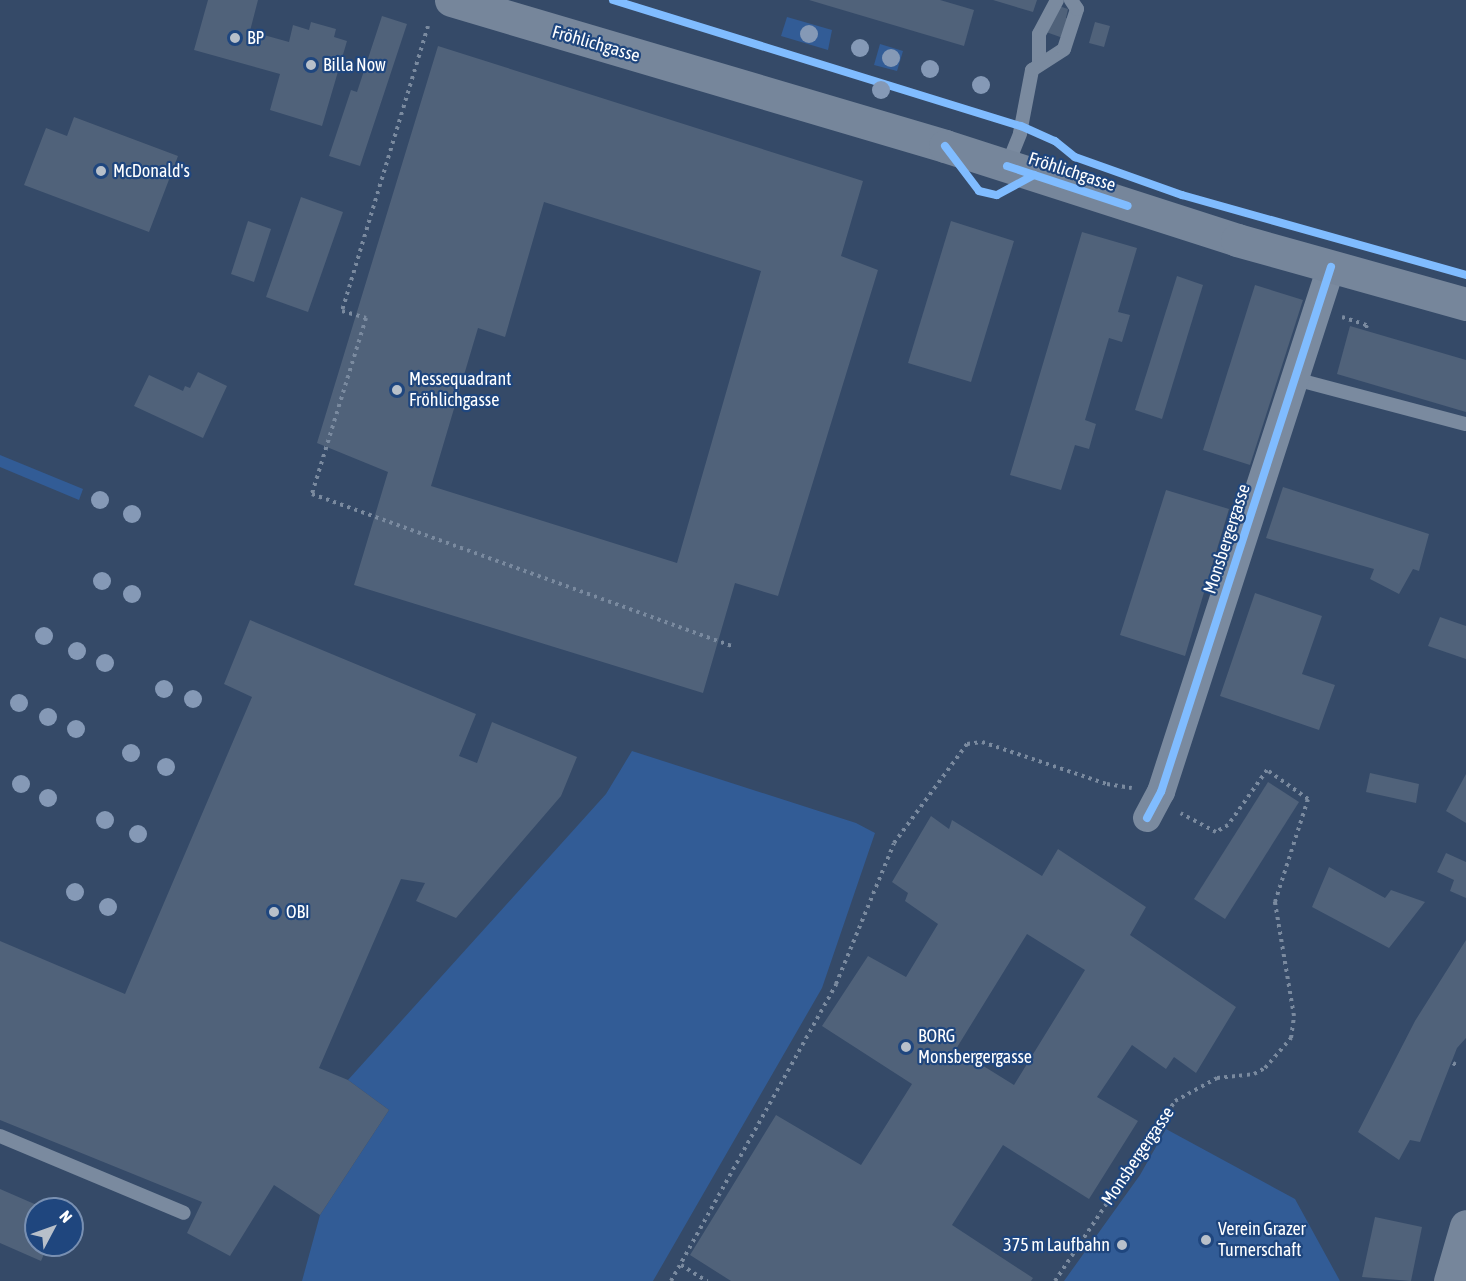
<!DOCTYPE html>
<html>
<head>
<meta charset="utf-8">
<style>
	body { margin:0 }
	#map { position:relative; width:1466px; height:1281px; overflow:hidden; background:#354a68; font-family:"Asap Condensed",sans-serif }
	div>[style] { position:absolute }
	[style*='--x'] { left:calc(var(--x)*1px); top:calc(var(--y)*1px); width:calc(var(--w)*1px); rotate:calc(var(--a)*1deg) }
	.green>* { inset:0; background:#325c96 }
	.building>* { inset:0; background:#50627a }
	.path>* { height:4px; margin-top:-2px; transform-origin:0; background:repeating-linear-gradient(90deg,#7a8a9f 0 3px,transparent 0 7.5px) }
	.service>* { height:14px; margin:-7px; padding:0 7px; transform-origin:7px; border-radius:7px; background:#7a8a9f }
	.minor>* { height:28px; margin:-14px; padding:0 14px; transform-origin:14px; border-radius:14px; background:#7a8a9f }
	.secondary>* { height:33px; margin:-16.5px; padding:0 16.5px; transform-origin:16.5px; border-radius:16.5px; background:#76869b }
	.cycleway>* { height:8px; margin:-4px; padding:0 4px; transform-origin:4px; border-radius:4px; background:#80bcff }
	.trees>* { width:18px; height:18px; margin:-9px; border-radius:50%; background:#8599b6 }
	.dots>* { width:16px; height:16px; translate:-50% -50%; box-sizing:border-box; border:3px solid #1f467e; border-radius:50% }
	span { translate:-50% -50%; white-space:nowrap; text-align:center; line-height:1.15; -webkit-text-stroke:4.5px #1f467e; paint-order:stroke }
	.poi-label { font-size:18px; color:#fff }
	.left { translate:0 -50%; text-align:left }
	.right { translate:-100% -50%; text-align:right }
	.street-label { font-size:18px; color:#fff }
	.north { position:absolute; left:24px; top:1197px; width:60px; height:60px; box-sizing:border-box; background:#1f467e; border:2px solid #7990b2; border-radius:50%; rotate:49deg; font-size:16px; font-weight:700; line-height:24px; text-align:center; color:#fff }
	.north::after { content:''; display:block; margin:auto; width:21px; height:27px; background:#b8c0ca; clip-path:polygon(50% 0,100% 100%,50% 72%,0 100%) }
</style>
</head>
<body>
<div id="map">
	<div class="green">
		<i style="clip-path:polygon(787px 17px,832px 30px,828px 50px,781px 36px)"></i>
		<i style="clip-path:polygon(880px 44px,903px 51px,897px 71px,874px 65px)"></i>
		<i style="clip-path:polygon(0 455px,83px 489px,79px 500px,0 467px)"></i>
		<i style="clip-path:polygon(632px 751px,856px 823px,875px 833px,822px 988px,653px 1281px,302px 1281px,320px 1215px,389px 1110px,348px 1080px,606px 794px)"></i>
		<i style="clip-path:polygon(1166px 1129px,1295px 1199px,1340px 1281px,1064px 1281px,1140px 1175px)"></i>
	</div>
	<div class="building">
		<i style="clip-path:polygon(208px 0,258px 0,250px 31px,289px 42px,293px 25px,309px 30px,311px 22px,336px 29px,334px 37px,347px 41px,322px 126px,270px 110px,280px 74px,194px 50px)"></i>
		<i style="clip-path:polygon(809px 0,940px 0,974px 10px,964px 46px)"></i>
		<i style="clip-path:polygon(993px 0,1037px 0,1033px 12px)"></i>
		<i style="clip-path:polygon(1059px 6px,1068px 9px,1066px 18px,1070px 19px,1063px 38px,1046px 32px)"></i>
		<i style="clip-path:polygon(382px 16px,407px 24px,360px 166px,329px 156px,351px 90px,357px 92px)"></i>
		<i style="clip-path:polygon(1095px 22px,1110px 26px,1104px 47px,1089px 43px)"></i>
		<i style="clip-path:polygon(evenodd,438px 46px,863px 181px,841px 256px,878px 270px,778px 596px,735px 583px,703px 693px,354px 585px,388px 472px,317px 443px,438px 46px,544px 202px,761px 271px,677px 563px,431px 486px,478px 328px,505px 337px,544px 202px)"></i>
		<i style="clip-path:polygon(74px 117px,178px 156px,149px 232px,24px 185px,46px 128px,67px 136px)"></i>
		<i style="clip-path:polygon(301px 197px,343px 212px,308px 312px,266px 297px)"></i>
		<i style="clip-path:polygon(248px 221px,271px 229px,254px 282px,231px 274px)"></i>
		<i style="clip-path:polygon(951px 221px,1014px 241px,971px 382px,908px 363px)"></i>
		<i style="clip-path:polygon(1082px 232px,1137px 248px,1118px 312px,1130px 315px,1122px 342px,1109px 338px,1085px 420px,1096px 424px,1089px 449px,1075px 445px,1061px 490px,1010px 475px)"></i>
		<i style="clip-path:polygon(1177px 276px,1203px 285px,1162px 419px,1135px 410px)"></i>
		<i style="clip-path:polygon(1255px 285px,1303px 300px,1250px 465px,1203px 450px)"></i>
		<i style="clip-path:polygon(1350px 326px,1466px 360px,1466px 412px,1337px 374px)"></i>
		<i style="clip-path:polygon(198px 372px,227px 386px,203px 438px,134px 406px,149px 375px,183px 391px,185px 386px,190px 388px)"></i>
		<i style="clip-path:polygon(1283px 487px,1429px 534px,1419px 571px,1413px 569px,1399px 594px,1370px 579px,1374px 569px,1266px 538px)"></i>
		<i style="clip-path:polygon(1166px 490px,1229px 509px,1185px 656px,1120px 635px)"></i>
		<i style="clip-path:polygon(1255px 593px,1322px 616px,1302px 674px,1335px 685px,1319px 730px,1220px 696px)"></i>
		<i style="clip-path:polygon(1440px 617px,1466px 626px,1466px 659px,1428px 646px)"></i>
		<i style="clip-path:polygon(250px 620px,476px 714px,459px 756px,477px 763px,492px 722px,577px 757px,561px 796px,456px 918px,416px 901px,425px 883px,401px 879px,319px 1068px,348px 1080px,389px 1110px,320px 1215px,274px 1185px,230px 1256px,187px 1233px,202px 1202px,0 1120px,0 941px,125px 994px,252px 697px,224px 684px)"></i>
		<i style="clip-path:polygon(1370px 773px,1419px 784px,1416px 803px,1366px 792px)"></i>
		<i style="clip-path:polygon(1466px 774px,1466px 823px,1446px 811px)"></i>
		<i style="clip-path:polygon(1268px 782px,1299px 802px,1225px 919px,1194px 899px)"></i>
		<i style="clip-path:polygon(evenodd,931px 816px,949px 829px,952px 820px,1042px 876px,1058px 849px,1146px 907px,1130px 935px,1236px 1007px,1196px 1073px,1174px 1057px,1166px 1069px,1132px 1045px,1097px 1097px,1138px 1121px,1089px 1199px,1003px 1145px,952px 1225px,1033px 1278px,1031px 1281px,731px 1281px,690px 1255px,776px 1115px,861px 1165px,912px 1084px,822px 1026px,868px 956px,906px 977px,938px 924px,905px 901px,908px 893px,892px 882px,931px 816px,1027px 934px,1085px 970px,1014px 1085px,956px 1049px,1027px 934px)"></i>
		<i style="clip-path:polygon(1446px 853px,1466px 862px,1466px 898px,1450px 891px,1454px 880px,1437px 872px)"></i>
		<i style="clip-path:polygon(1329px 867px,1385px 898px,1391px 890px,1425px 902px,1389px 948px,1312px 907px)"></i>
		<i style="clip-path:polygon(1466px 940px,1466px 1038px,1457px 1048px,1420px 1142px,1410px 1140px,1399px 1160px,1358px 1132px,1415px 1021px)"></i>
		<i style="clip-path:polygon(0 1189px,46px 1209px,36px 1209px,36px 1245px,48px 1245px,41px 1261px,0 1243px)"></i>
		<i style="clip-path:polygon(1375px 1217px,1422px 1227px,1411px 1281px,1362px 1277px)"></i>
	</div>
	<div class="path">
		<i style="--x:428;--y:26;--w:298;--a:106.8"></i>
		<i style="--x:342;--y:311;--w:25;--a:16"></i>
		<i style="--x:366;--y:318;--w:184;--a:107.1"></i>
		<i style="--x:312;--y:494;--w:449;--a:19.9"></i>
		<i style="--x:1342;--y:317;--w:26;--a:18"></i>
		<i style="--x:1367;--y:325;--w:5;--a:112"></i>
		<i style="--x:1453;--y:1063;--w:4;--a:34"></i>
		<i style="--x:681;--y:1265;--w:31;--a:32"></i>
		<i style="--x:671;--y:1281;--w:340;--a:-60.9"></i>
		<i style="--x:836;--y:984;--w:152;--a:-67.6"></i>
		<i style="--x:894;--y:843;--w:123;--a:-53.6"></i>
		<i style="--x:967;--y:744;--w:15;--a:-8"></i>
		<i style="--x:982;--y:742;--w:132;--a:18.6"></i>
		<i style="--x:1107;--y:784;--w:25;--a:9"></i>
		<i style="--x:1055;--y:1281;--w:216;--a:-56.3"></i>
		<i style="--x:1175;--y:1101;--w:48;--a:-28.7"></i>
		<i style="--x:1217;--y:1078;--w:37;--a:-6"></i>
		<i style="--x:1254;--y:1074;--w:13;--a:-29"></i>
		<i style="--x:1265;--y:1068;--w:40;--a:-49"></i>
		<i style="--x:1291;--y:1038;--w:22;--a:-82"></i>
		<i style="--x:1294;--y:1016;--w:116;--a:-99.5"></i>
		<i style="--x:1275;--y:902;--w:108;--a:-72.2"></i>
		<i style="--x:1308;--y:799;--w:50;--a:-144.7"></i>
		<i style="--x:1267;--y:770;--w:67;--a:125.3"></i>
		<i style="--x:1228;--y:825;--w:14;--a:150"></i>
		<i style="--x:1216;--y:832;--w:40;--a:-152"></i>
	</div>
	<div class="service">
		<i style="--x:1039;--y:63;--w:29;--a:-90"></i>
		<i style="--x:1039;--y:34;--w:38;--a:-62"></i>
		<i style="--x:1007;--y:166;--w:35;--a:-68"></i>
		<i style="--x:1020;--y:133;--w:64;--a:-79.2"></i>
		<i style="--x:1032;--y:70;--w:38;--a:-33"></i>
		<i style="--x:1064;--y:49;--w:42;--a:-72"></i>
		<i style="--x:1077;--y:9;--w:11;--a:-124"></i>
		<i style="--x:1295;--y:379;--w:176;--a:14.8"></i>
		<i style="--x:0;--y:1136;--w:199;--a:22.7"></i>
	</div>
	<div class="minor">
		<i style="--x:1147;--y:818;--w:30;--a:-62"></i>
		<i style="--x:1161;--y:792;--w:552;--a:-72.06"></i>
	</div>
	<div class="secondary">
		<i style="--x:451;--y:0;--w:515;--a:16.46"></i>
		<i style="--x:945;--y:146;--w:307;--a:17.8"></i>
		<i style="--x:1237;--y:240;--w:238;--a:15.6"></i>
		<i style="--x:1450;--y:1281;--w:57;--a:-73.8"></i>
	</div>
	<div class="cycleway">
		<i style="--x:613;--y:0;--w:427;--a:17.2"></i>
		<i style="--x:1021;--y:126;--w:37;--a:24"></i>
		<i style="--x:1055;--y:141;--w:26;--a:39"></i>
		<i style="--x:1075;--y:157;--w:114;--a:19.6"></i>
		<i style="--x:1182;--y:195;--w:295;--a:15.7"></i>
		<i style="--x:945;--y:146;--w:56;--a:52.9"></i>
		<i style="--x:979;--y:191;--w:18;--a:13"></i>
		<i style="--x:997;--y:195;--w:42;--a:-28.4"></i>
		<i style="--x:1007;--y:166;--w:127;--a:18.3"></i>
		<i style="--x:1147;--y:818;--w:30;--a:-62"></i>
		<i style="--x:1161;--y:792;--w:552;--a:-72.06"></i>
	</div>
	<div class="trees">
		<i style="left:809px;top:34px"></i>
		<i style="left:860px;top:48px"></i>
		<i style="left:891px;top:58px"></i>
		<i style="left:930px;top:69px"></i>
		<i style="left:981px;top:85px"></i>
		<i style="left:881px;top:90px"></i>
		<i style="left:100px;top:500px"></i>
		<i style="left:132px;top:514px"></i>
		<i style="left:102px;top:581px"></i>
		<i style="left:132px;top:594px"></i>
		<i style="left:44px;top:636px"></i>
		<i style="left:77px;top:651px"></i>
		<i style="left:105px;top:663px"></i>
		<i style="left:164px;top:689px"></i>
		<i style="left:193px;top:699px"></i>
		<i style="left:19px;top:703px"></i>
		<i style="left:48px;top:717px"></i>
		<i style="left:76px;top:729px"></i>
		<i style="left:131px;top:753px"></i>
		<i style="left:166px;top:767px"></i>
		<i style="left:21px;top:784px"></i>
		<i style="left:48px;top:798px"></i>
		<i style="left:105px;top:820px"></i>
		<i style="left:138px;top:834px"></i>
		<i style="left:75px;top:892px"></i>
		<i style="left:108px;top:907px"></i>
	</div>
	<div class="dots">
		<i style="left:235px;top:38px;background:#b8c0ca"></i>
		<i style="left:311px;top:65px;background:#b8c0ca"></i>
		<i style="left:101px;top:171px;background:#b8c0ca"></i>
		<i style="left:397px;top:390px;background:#b8c0ca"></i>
		<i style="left:274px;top:912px;background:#b8c0ca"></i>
		<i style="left:906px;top:1047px;background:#b8c0ca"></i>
		<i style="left:1206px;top:1240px;background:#b8c0ca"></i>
		<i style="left:1122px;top:1245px;background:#b8c0ca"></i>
	</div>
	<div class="poi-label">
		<span class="left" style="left:247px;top:38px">BP</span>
		<span class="left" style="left:323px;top:65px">Billa Now</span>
		<span class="left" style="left:113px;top:171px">McDonald's</span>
		<span class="left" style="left:409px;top:390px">Messequadrant<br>Fröhlichgasse</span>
		<span class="left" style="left:286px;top:912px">OBI</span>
		<span class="left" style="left:918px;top:1047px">BORG<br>Monsbergergasse</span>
		<span class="left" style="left:1218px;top:1240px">Verein Grazer<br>Turnerschaft</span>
		<span class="right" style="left:1110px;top:1245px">375 m Laufbahn</span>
	</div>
	<div class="street-label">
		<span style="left:596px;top:44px;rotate:16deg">Fröhlichgasse</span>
		<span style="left:1072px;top:172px;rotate:18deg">Fröhlichgasse</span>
		<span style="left:1227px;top:539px;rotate:-72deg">Monsbergergasse</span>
		<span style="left:1138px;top:1156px;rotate:-56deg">Monsbergergasse</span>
	</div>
	<div class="north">N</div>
</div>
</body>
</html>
